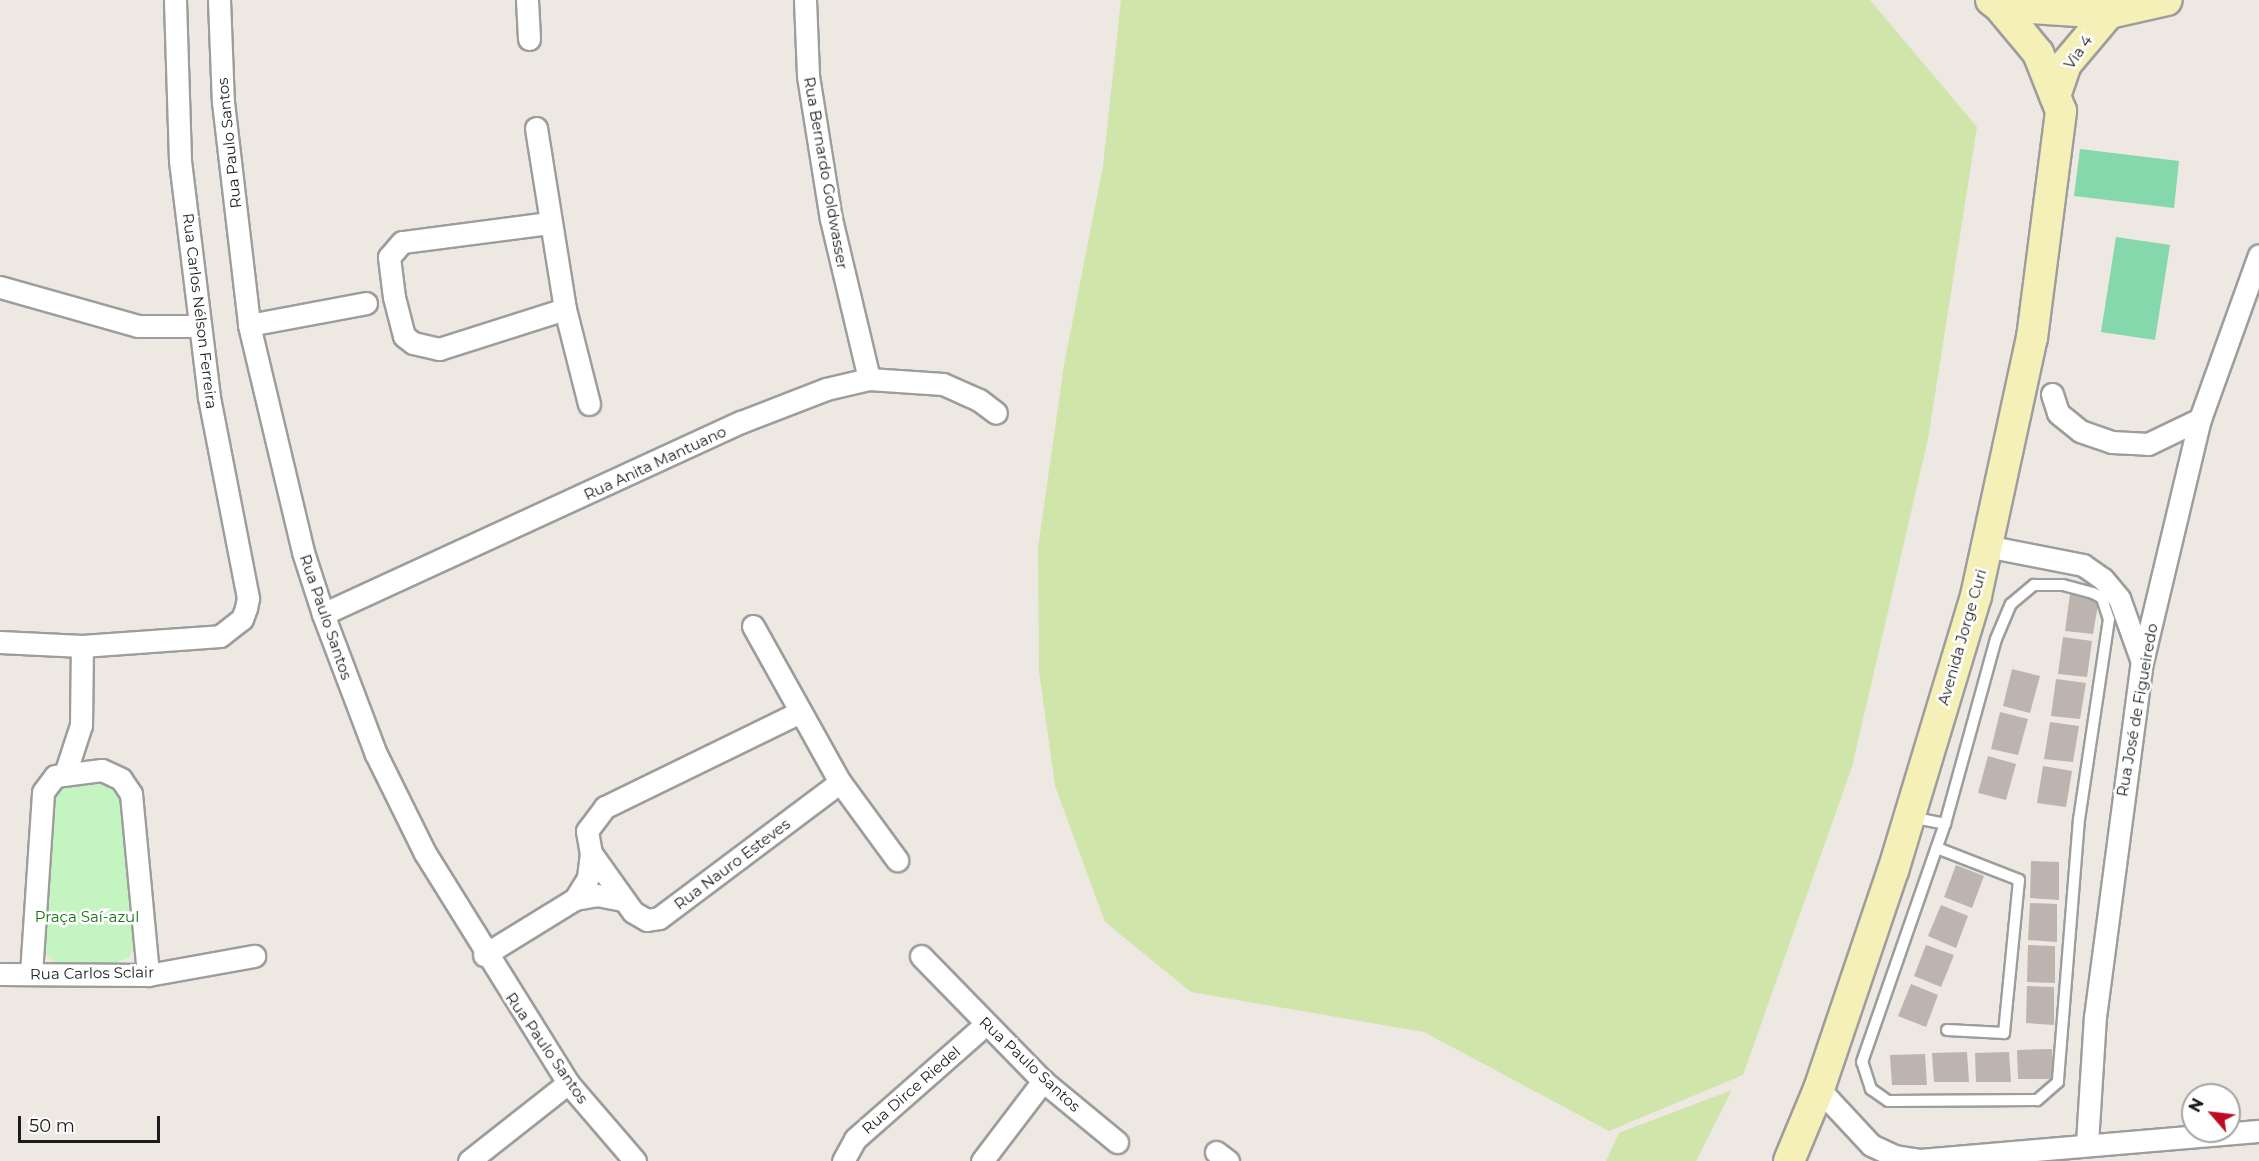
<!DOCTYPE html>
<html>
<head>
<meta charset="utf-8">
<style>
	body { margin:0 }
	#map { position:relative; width:2259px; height:1161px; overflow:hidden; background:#ede8e2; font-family:Montserrat,sans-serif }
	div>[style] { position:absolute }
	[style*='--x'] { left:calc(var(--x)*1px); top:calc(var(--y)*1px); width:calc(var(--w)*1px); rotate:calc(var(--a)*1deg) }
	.grass>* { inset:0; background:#cfe5aa }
	.park>* { inset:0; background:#c4f5c0 }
	.pitch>* { inset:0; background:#84d8ac }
	.building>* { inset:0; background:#bdb3af }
	.roads { filter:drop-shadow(2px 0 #9d9d9d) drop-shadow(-2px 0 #9d9d9d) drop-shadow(0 2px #9d9d9d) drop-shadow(0 -2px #9d9d9d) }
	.lane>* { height:10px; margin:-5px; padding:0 5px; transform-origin:5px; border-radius:5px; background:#fff }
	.street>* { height:21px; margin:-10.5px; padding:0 10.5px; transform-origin:10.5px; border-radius:10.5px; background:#fff }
	.secondary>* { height:30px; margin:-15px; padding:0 15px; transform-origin:15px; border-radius:15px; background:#f5f0b8 }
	span { translate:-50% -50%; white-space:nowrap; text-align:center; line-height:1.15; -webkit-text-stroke:5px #fff; paint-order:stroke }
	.street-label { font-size:15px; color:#1c1c1c }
	.park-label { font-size:15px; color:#177211 }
	.north { position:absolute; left:2181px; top:1083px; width:60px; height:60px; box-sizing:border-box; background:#fff; border:2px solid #a4a4a4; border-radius:50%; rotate:298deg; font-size:16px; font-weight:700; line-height:24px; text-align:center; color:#1c1c1c }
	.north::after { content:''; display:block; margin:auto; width:21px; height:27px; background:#bc0c24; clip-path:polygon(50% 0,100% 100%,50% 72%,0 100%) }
	.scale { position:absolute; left:18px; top:1116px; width:142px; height:27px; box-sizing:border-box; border:3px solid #1c1c1c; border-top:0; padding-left:8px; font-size:18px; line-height:21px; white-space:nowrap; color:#1c1c1c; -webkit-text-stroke:4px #fff; paint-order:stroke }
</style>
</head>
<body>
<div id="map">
	<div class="grass">
		<i style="clip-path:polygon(1121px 0,1870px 0,1977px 127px,1928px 439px,1852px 767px,1743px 1075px,1609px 1131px,1424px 1032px,1191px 992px,1105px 922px,1055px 786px,1039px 671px,1038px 548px,1064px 365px,1103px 166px)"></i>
		<i style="clip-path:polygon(1732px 1090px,1696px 1161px,1606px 1161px,1619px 1133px)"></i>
	</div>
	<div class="park">
		<i style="clip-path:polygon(99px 779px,120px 799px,138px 944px,128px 958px,112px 964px,58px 964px,38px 947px,49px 798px,60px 781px)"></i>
	</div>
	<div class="pitch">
		<i style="clip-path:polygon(2080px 149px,2179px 161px,2174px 208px,2074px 196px)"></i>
		<i style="clip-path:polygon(2116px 237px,2170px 245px,2155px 340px,2101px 332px)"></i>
	</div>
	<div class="building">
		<i style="clip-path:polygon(2070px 594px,2099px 599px,2093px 634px,2065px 631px)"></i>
		<i style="clip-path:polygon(2063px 637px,2092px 641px,2087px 677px,2058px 674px)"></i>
		<i style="clip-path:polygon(2012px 669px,2040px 676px,2030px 713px,2003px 706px)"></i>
		<i style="clip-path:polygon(2056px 679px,2086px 683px,2080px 719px,2051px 716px)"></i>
		<i style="clip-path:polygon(2000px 712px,2028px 719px,2018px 755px,1991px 749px)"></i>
		<i style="clip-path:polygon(2050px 722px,2079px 726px,2073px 762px,2044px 759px)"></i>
		<i style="clip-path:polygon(1988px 756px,2016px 764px,2006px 800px,1978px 793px)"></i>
		<i style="clip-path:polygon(2043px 766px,2072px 771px,2066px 807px,2037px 803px)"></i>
		<i style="clip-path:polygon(2031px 861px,2059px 862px,2059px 900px,2030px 898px)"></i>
		<i style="clip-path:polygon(1956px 865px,1984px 876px,1972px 908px,1944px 897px)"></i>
		<i style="clip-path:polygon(2030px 903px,2057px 904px,2057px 942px,2028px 940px)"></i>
		<i style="clip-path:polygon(1941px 905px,1968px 916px,1956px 948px,1928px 936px)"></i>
		<i style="clip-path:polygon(1926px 945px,1954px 955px,1941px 987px,1914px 976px)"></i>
		<i style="clip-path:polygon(2028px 945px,2055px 946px,2055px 983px,2027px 982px)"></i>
		<i style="clip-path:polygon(1911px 984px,1938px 995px,1926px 1027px,1898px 1016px)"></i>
		<i style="clip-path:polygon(2027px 986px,2054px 987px,2054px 1025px,2026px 1023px)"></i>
		<i style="clip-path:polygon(2052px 1049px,2053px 1079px,2018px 1079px,2017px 1050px)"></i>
		<i style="clip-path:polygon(1967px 1052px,1969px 1082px,1934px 1082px,1932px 1053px)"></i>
		<i style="clip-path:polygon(2009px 1052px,2011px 1082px,1976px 1082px,1975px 1053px)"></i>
		<i style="clip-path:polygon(1925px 1054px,1927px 1085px,1892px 1085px,1890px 1055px)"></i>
	</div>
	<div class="roads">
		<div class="lane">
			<i style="--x:2034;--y:585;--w:29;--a:0"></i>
			<i style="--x:2063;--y:585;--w:31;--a:15"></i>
			<i style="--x:2093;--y:593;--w:10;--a:29"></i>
			<i style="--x:2102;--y:598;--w:22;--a:72"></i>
			<i style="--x:2109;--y:619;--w:202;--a:98.5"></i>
			<i style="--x:2079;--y:819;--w:264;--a:94.6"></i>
			<i style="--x:2058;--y:1082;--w:28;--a:139"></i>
			<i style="--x:2037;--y:1100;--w:149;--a:179.6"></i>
			<i style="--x:1888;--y:1101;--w:21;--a:-145"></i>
			<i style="--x:1871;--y:1089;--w:28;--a:-108"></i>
			<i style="--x:1862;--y:1062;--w:252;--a:-70.8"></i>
			<i style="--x:1945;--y:824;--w:192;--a:-74.6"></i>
			<i style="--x:1996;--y:639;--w:38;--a:-67"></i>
			<i style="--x:2011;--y:604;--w:30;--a:-40"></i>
			<i style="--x:1910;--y:817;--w:36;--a:11"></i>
			<i style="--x:1937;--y:848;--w:88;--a:21.3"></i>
			<i style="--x:2019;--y:880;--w:154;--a:95.6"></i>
			<i style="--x:2004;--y:1033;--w:57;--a:-177"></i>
		</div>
		<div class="street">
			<i style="--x:219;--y:0;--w:102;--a:87.8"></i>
			<i style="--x:223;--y:102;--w:225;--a:83.3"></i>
			<i style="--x:249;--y:325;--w:233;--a:76.6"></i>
			<i style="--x:303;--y:552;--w:65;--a:72.1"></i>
			<i style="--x:323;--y:614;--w:150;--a:69.3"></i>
			<i style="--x:376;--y:754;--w:110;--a:63.7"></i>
			<i style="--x:425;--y:853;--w:271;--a:58.1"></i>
			<i style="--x:568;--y:1083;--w:103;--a:49.3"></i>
			<i style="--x:527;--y:0;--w:39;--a:87"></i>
			<i style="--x:805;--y:0;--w:76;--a:87.7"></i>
			<i style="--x:808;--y:76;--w:145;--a:80.9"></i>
			<i style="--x:831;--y:219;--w:164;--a:76.6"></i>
			<i style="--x:536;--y:128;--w:183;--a:80.9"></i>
			<i style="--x:565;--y:309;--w:98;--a:75.8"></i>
			<i style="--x:549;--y:223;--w:148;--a:172.6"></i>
			<i style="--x:402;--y:242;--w:20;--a:131"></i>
			<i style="--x:389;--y:257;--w:40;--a:82.9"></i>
			<i style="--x:394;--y:297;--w:40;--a:75.6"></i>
			<i style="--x:404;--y:336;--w:11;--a:38"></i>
			<i style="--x:413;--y:343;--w:27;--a:13"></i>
			<i style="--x:439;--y:349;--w:132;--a:-17.6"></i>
			<i style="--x:0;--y:287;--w:143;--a:15.8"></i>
			<i style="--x:138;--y:326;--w:62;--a:0"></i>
			<i style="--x:249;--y:325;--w:119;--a:-10.6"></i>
			<i style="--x:2052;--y:394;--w:20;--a:72"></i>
			<i style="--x:2058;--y:413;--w:28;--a:39"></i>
			<i style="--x:2080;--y:431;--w:34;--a:19"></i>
			<i style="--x:2112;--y:442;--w:36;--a:3"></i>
			<i style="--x:2148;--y:444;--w:58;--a:-25.7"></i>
			<i style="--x:1986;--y:546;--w:99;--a:11.1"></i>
			<i style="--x:2083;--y:565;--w:24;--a:35"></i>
			<i style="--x:2103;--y:579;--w:25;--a:50"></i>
			<i style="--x:2119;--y:598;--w:68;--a:70.2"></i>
			<i style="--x:323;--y:614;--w:460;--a:-24.7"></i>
			<i style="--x:741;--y:422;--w:91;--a:-21.2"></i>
			<i style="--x:826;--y:389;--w:44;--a:-13.1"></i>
			<i style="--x:869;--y:379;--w:74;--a:3.9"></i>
			<i style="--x:943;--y:384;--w:39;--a:24"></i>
			<i style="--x:979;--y:400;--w:21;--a:37"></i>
			<i style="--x:753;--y:626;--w:179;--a:60.9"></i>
			<i style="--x:840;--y:782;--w:97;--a:53.8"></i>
			<i style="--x:0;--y:642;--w:82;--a:2.8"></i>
			<i style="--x:82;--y:646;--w:138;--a:-4.1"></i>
			<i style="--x:220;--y:636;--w:28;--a:-38"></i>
			<i style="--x:242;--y:619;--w:12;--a:-70"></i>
			<i style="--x:246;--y:608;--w:10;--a:-79"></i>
			<i style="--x:248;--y:598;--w:205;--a:-101"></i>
			<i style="--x:209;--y:397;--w:239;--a:-97"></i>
			<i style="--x:180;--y:160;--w:160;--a:-91.8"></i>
			<i style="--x:798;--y:713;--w:215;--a:154"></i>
			<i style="--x:605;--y:807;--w:30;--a:127"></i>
			<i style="--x:587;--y:831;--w:22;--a:80"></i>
			<i style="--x:591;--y:853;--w:72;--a:54.6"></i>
			<i style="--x:633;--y:912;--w:16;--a:30"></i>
			<i style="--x:647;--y:920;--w:12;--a:-9"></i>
			<i style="--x:659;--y:918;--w:226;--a:-36.9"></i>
			<i style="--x:65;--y:774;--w:52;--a:-71.9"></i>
			<i style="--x:81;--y:725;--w:79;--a:-89.3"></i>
			<i style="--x:591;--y:853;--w:25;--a:97"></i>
			<i style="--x:588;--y:878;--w:25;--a:122"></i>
			<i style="--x:575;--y:899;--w:22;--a:-10"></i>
			<i style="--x:597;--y:895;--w:26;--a:11"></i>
			<i style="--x:484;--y:955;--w:107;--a:-31.6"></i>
			<i style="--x:921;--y:956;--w:175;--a:45.7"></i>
			<i style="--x:1043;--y:1081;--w:96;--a:39.5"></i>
			<i style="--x:0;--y:974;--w:148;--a:0.4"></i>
			<i style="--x:148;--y:975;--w:108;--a:-10.2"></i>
			<i style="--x:31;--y:974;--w:182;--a:-86.2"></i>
			<i style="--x:43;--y:792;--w:20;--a:-53"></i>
			<i style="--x:55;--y:776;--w:47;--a:-7.3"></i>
			<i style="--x:102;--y:770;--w:21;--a:25"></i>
			<i style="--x:121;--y:779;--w:18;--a:56"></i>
			<i style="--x:131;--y:794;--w:182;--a:84.6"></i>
			<i style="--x:1819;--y:1089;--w:76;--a:47.1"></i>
			<i style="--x:1871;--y:1145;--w:26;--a:25"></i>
			<i style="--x:1895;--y:1156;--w:24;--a:9"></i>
			<i style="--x:1919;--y:1160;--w:341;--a:-4.9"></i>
			<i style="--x:2087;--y:1143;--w:126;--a:-86.4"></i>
			<i style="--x:2095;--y:1017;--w:358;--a:-82.5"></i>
			<i style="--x:2142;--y:662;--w:250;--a:-76.6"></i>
			<i style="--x:2200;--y:419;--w:174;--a:-70.2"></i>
			<i style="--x:1216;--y:1152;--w:15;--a:37"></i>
			<i style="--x:469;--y:1161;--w:126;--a:-38.2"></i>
			<i style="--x:843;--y:1161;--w:25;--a:-61"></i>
			<i style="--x:855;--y:1139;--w:174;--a:-41.3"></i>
			<i style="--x:982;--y:1161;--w:101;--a:-52.7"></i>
		</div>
		<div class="secondary">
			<i style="--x:1991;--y:0;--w:10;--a:37"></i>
			<i style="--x:1999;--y:6;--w:110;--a:3.6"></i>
			<i style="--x:2109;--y:13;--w:59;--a:-12.6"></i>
			<i style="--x:2055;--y:96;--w:34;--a:-71"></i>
			<i style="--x:2066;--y:64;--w:67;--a:-49.9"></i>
			<i style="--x:1789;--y:1161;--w:78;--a:-67.4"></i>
			<i style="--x:1819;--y:1089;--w:230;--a:-71.3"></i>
			<i style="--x:1893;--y:871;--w:287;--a:-73.2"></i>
			<i style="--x:1976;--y:596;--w:264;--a:-77.8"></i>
			<i style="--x:2032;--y:338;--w:229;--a:-82.7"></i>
			<i style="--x:2061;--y:111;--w:62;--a:-111.6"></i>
			<i style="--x:2038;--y:53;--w:61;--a:-129.7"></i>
		</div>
	</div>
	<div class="street-label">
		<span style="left:2078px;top:52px;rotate:-55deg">Via 4</span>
		<span style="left:229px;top:143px;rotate:-96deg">Rua Paulo Santos</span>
		<span style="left:826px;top:173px;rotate:80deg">Rua Bernardo Goldwasser</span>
		<span style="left:200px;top:311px;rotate:83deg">Rua Carlos Nélson Ferreira</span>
		<span style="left:655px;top:463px;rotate:-25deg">Rua Anita Mantuano</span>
		<span style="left:326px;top:617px;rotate:71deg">Rua Paulo Santos</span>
		<span style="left:1962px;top:637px;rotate:-74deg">Avenida Jorge Curi</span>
		<span style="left:2137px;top:710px;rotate:-80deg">Rua José de Figueiredo</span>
		<span style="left:732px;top:864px;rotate:-37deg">Rua Nauro Esteves</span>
		<span style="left:92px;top:973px;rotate:-1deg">Rua Carlos Sclair</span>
		<span style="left:547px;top:1048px;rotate:55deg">Rua Paulo Santos</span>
		<span style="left:1030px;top:1064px;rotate:43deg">Rua Paulo Santos</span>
		<span style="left:911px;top:1090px;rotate:-41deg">Rua Dirce Riedel</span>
	</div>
	<div class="park-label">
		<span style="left:87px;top:917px">Praça Saí-azul</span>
	</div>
	<div class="north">N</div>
	<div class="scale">50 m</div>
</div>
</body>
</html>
